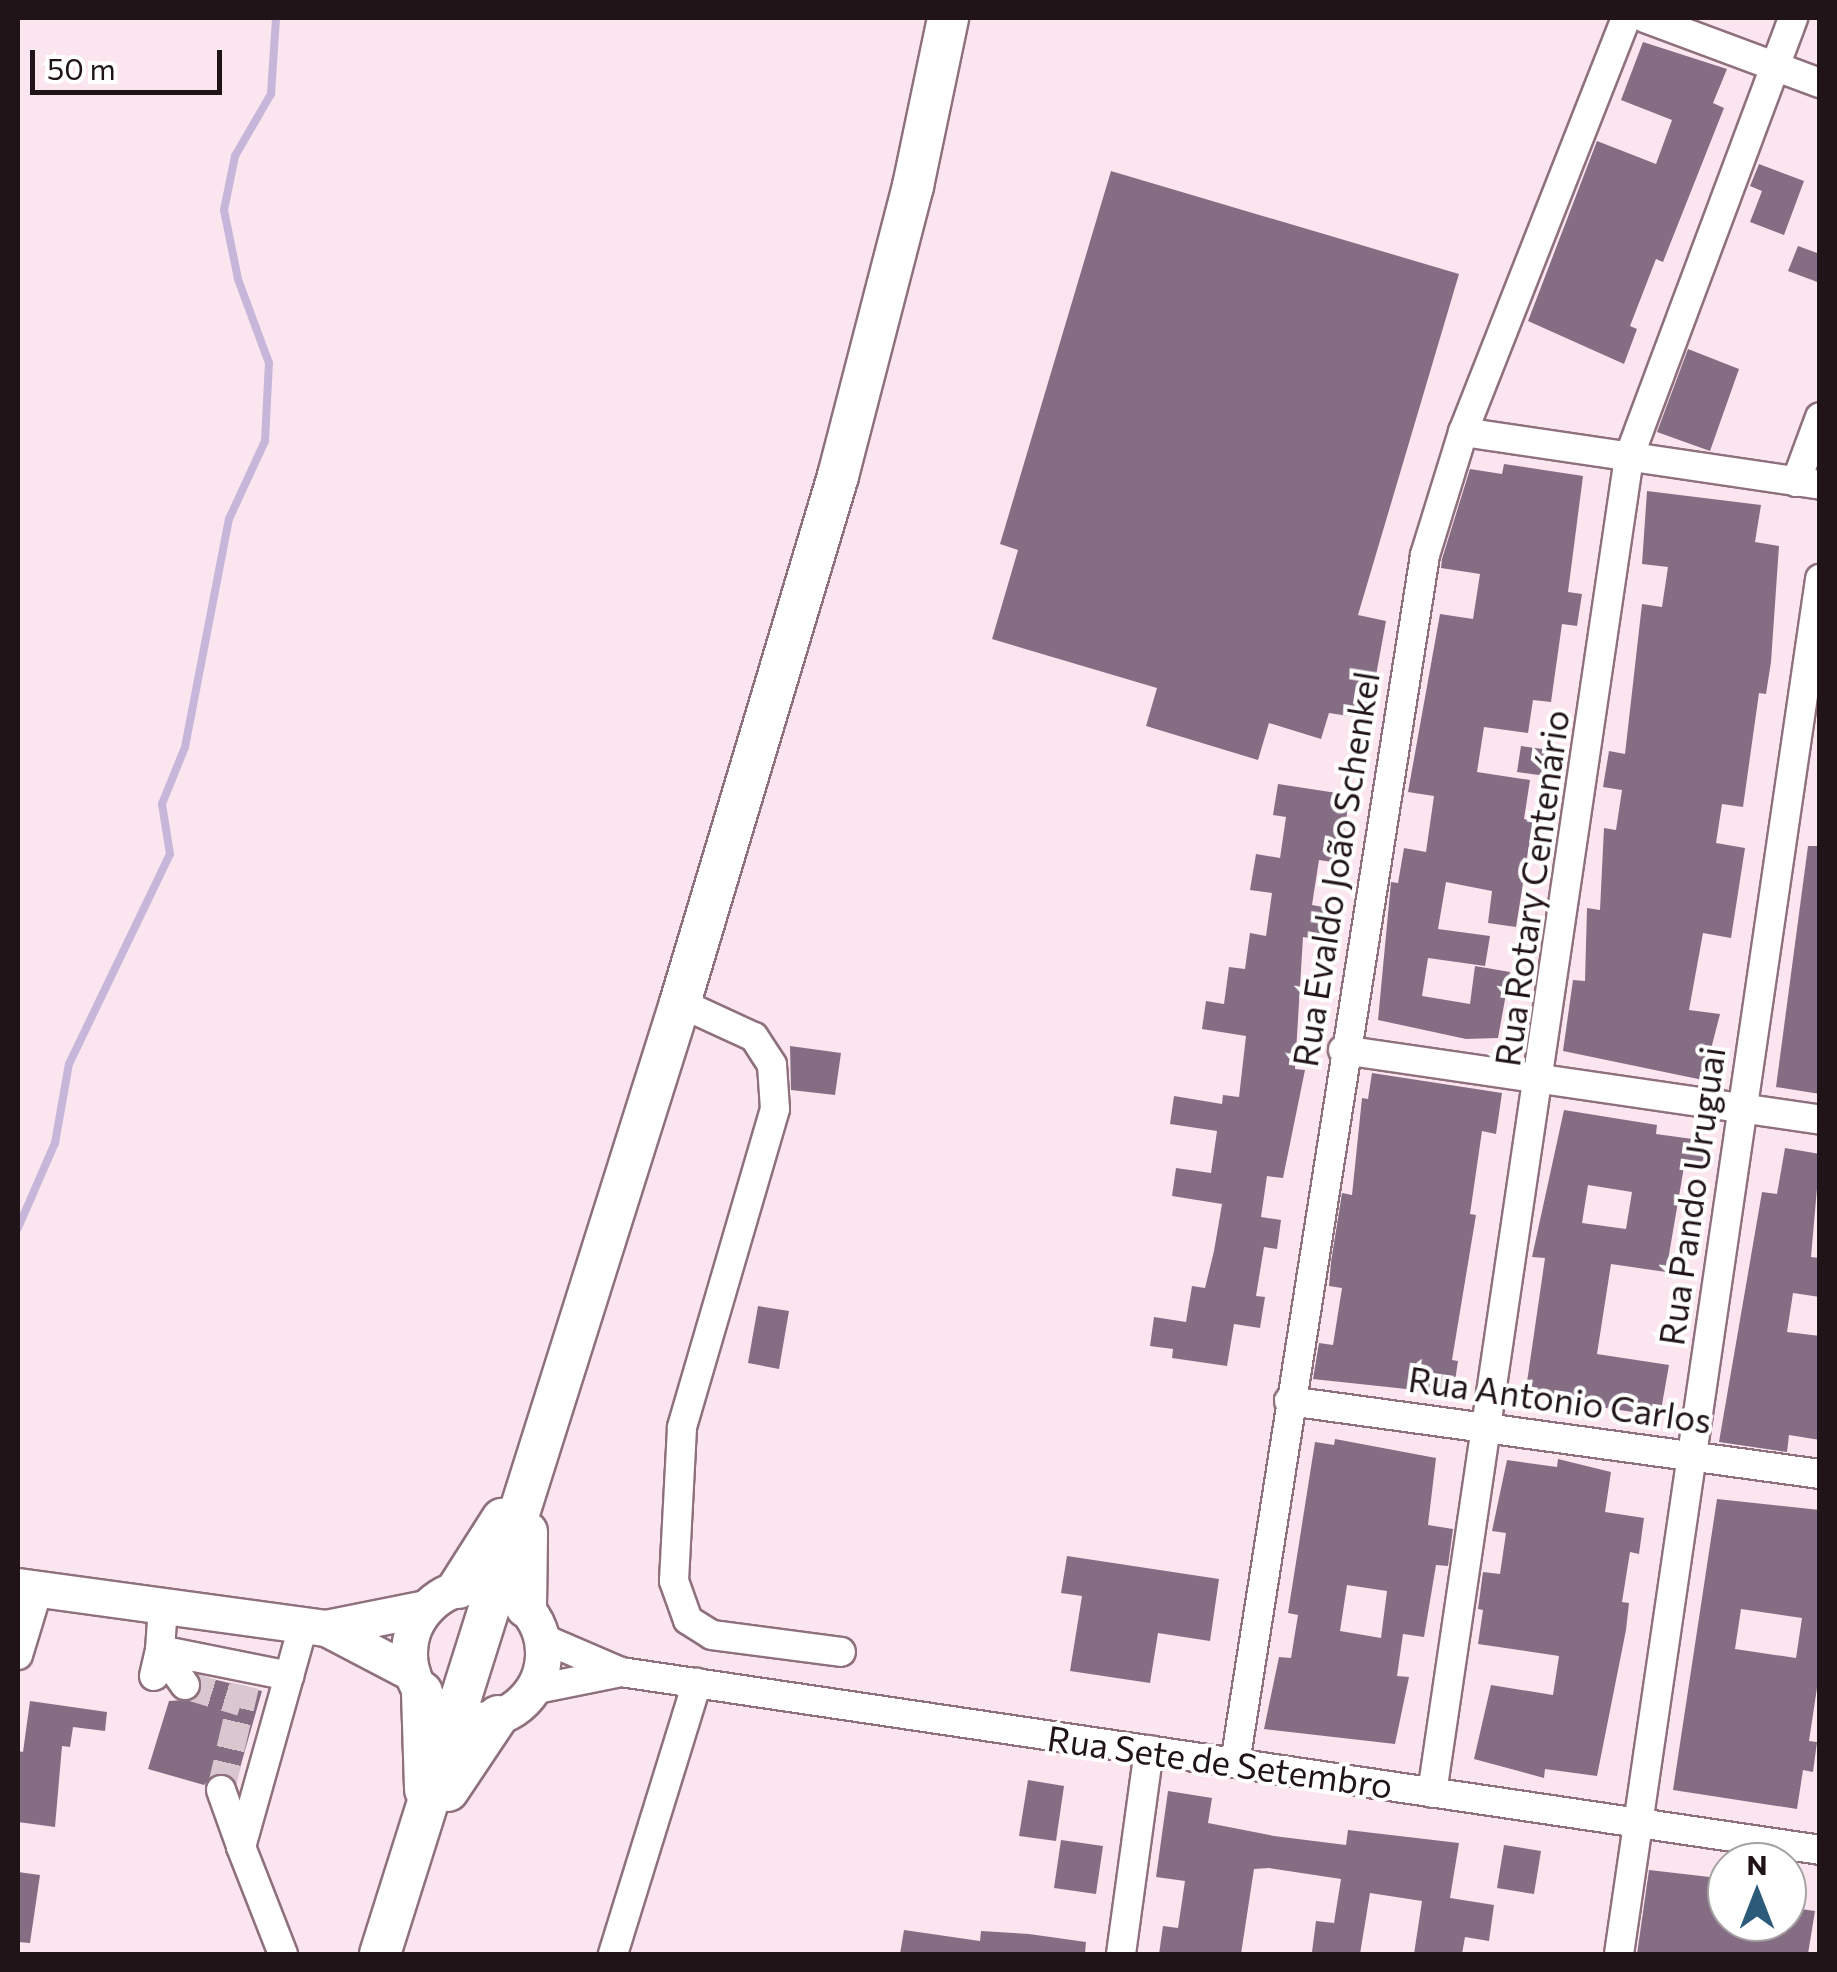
<!DOCTYPE html>
<html>
<head>
<meta charset="utf-8">
<style>
	body { margin:0 }
	#map { position:relative; width:1837px; height:1972px; overflow:hidden; background:#fbe6ef; font-family:Commissioner,sans-serif }
	div>[style] { position:absolute }
	[style*='--x'] { left:calc(var(--x)*1px); top:calc(var(--y)*1px); width:calc(var(--w)*1px); rotate:calc(var(--a)*1deg) }
	.stream>* { height:8px; margin:-4px; padding:0 4px; transform-origin:4px; border-radius:4px; background:#c6b6d9 }
	.building>* { inset:0; background:#856e84 }
	.minor-tunnel>* { height:28px; margin-top:-14px; transform-origin:0; background:repeating-linear-gradient(90deg,#dac6cf 0 28px,transparent 0 42px) }
	.roads { filter:drop-shadow(2px 0 #8f707d) drop-shadow(-2px 0 #8f707d) drop-shadow(0 2px #8f707d) drop-shadow(0 -2px #8f707d) }
	.minor>* { height:28px; margin:-14px; padding:0 14px; transform-origin:14px; border-radius:14px; background:#fff }
	.major>* { height:35px; margin:-17.5px; padding:0 17.5px; transform-origin:17.5px; border-radius:17.5px; background:#fff }
	.major>.ring { margin:-17.5px; padding:0; box-sizing:content-box; background:none; border:35px solid #fff; border-radius:50% }
	.highway>* { height:40px; margin:-20px; padding:0 20px; transform-origin:20px; border-radius:20px; background:#fff }
	span { translate:-50% -50%; white-space:nowrap; text-align:center; line-height:1.15; -webkit-text-stroke:8px #fff; paint-order:stroke }
	.street-label { font-size:35px; color:#201419 }
	.frame { position:absolute; inset:0; border:20px solid #201419; pointer-events:none }
	.north { position:absolute; left:1707px; top:1842px; width:100px; height:100px; box-sizing:border-box; background:#fff; border:2px solid #a6a1a3; border-radius:50%; rotate:0deg; font-size:28px; font-weight:700; line-height:40px; text-align:center; color:#201419 }
	.north::after { content:''; display:block; margin:auto; width:35px; height:45px; background:#2c5b7a; clip-path:polygon(50% 0,100% 100%,50% 72%,0 100%) }
	.scale { position:absolute; left:30px; top:50px; width:192px; height:45px; box-sizing:border-box; border:5px solid #201419; border-top:0; padding-left:12px; font-size:30px; line-height:35px; white-space:nowrap; color:#201419; -webkit-text-stroke:8px #fff; paint-order:stroke }
</style>
</head>
<body>
<div id="map">
	<div class="stream">
		<i style="--x:18;--y:1228;--w:93;--a:-66.5"></i>
		<i style="--x:55;--y:1143;--w:80;--a:-80"></i>
		<i style="--x:69;--y:1064;--w:233;--a:-64.3"></i>
		<i style="--x:170;--y:854;--w:51;--a:-99.1"></i>
		<i style="--x:162;--y:804;--w:61;--a:-68"></i>
		<i style="--x:185;--y:747;--w:232;--a:-79.1"></i>
		<i style="--x:229;--y:519;--w:86;--a:-65.2"></i>
		<i style="--x:265;--y:441;--w:78;--a:-87.1"></i>
		<i style="--x:269;--y:363;--w:90;--a:-110.3"></i>
		<i style="--x:238;--y:279;--w:70;--a:-101.5"></i>
		<i style="--x:224;--y:210;--w:55;--a:-78.5"></i>
		<i style="--x:235;--y:156;--w:72;--a:-59.9"></i>
		<i style="--x:271;--y:94;--w:76;--a:-86.2"></i>
	</div>
	<div class="building">
		<i style="clip-path:polygon(1643px 42px,1727px 69px,1713px 103px,1724px 108px,1663px 262px,1656px 259px,1630px 326px,1637px 329px,1624px 364px,1528px 321px,1597px 141px,1656px 164px,1672px 120px,1621px 100px)"></i>
		<i style="clip-path:polygon(1759px 164px,1804px 181px,1784px 235px,1750px 222px,1762px 191px,1750px 186px)"></i>
		<i style="clip-path:polygon(1111px 171px,1459px 274px,1358px 615px,1386px 621px,1368px 719px,1329px 713px,1321px 739px,1269px 723px,1258px 760px,1146px 726px,1157px 688px,992px 639px,1018px 550px,1000px 544px)"></i>
		<i style="clip-path:polygon(1798px 246px,1820px 254px,1820px 283px,1788px 271px)"></i>
		<i style="clip-path:polygon(1688px 349px,1739px 369px,1710px 451px,1657px 432px)"></i>
		<i style="clip-path:polygon(1504px 464px,1583px 476px,1568px 592px,1582px 594px,1577px 626px,1562px 624px,1551px 702px,1533px 700px,1528px 733px,1484px 727px,1477px 772px,1530px 780px,1524px 819px,1533px 821px,1516px 927px,1488px 923px,1492px 891px,1446px 882px,1438px 929px,1490px 936px,1485px 966px,1428px 958px,1422px 996px,1470px 1004px,1475px 966px,1510px 972px,1498px 1038px,1466px 1039px,1378px 1020px,1391px 882px,1398px 883px,1404px 848px,1426px 852px,1434px 796px,1408px 792px,1440px 614px,1473px 619px,1480px 574px,1441px 568px,1442px 559px,1470px 469px,1502px 474px)"></i>
		<i style="clip-path:polygon(1647px 491px,1761px 505px,1755px 542px,1779px 546px,1771px 662px,1766px 694px,1759px 693px,1743px 807px,1722px 804px,1716px 843px,1745px 848px,1731px 938px,1703px 933px,1689px 1010px,1720px 1014px,1703px 1080px,1563px 1051px,1573px 980px,1585px 981px,1587px 908px,1600px 910px,1604px 828px,1616px 830px,1622px 790px,1603px 787px,1609px 751px,1625px 754px,1642px 604px,1662px 607px,1668px 567px,1642px 564px)"></i>
		<i style="clip-path:polygon(1521px 746px,1558px 751px,1554px 777px,1517px 772px)"></i>
		<i style="clip-path:polygon(1278px 784px,1350px 795px,1339px 863px,1319px 860px,1312px 905px,1329px 908px,1324px 940px,1303px 937px,1295px 1069px,1305px 1070px,1283px 1178px,1267px 1176px,1261px 1217px,1281px 1220px,1277px 1249px,1264px 1247px,1256px 1296px,1265px 1297px,1260px 1328px,1234px 1324px,1227px 1366px,1172px 1358px,1173px 1349px,1150px 1346px,1154px 1317px,1186px 1322px,1192px 1286px,1205px 1288px,1214px 1251px,1222px 1204px,1172px 1196px,1176px 1168px,1211px 1173px,1217px 1131px,1170px 1124px,1174px 1096px,1222px 1104px,1223px 1095px,1239px 1097px,1246px 1036px,1202px 1029px,1206px 1001px,1224px 1004px,1229px 967px,1245px 969px,1250px 933px,1266px 936px,1272px 893px,1250px 890px,1256px 854px,1280px 858px,1286px 817px,1273px 815px)"></i>
		<i style="clip-path:polygon(1808px 846px,1820px 846px,1820px 1094px,1776px 1087px)"></i>
		<i style="clip-path:polygon(790px 1046px,841px 1053px,835px 1095px,791px 1090px)"></i>
		<i style="clip-path:polygon(1372px 1073px,1502px 1093px,1496px 1134px,1482px 1131px,1470px 1214px,1476px 1215px,1452px 1360px,1458px 1361px,1453px 1394px,1313px 1379px,1319px 1343px,1333px 1345px,1342px 1288px,1329px 1286px,1331px 1262px,1342px 1193px,1352px 1195px,1362px 1098px,1368px 1099px)"></i>
		<i style="clip-path:polygon(evenodd,1564px 1110px,1657px 1125px,1656px 1134px,1707px 1141px,1703px 1164px,1685px 1161px,1666px 1272px,1611px 1264px,1597px 1354px,1669px 1365px,1660px 1416px,1525px 1396px,1545px 1258px,1532px 1257px,1564px 1110px,1588px 1185px,1632px 1192px,1626px 1229px,1582px 1223px,1588px 1185px)"></i>
		<i style="clip-path:polygon(1785px 1148px,1820px 1154px,1811px 1257px,1820px 1258px,1820px 1297px,1793px 1293px,1787px 1332px,1820px 1336px,1820px 1440px,1789px 1435px,1787px 1452px,1719px 1442px,1762px 1192px,1777px 1194px)"></i>
		<i style="clip-path:polygon(758px 1306px,789px 1311px,779px 1369px,748px 1363px)"></i>
		<i style="clip-path:polygon(evenodd,1335px 1439px,1436px 1458px,1428px 1525px,1453px 1529px,1448px 1566px,1436px 1565px,1424px 1637px,1403px 1634px,1397px 1676px,1409px 1677px,1395px 1744px,1264px 1729px,1279px 1657px,1291px 1658px,1298px 1615px,1288px 1613px,1315px 1442px,1334px 1445px,1335px 1439px,1347px 1585px,1387px 1591px,1381px 1638px,1340px 1631px,1347px 1585px)"></i>
		<i style="clip-path:polygon(1558px 1459px,1611px 1472px,1605px 1512px,1644px 1518px,1639px 1554px,1630px 1552px,1622px 1602px,1629px 1603px,1626px 1630px,1597px 1776px,1545px 1769px,1544px 1778px,1474px 1759px,1491px 1685px,1553px 1695px,1559px 1656px,1478px 1644px,1483px 1610px,1478px 1609px,1483px 1572px,1500px 1574px,1506px 1533px,1492px 1531px,1507px 1460px,1557px 1467px)"></i>
		<i style="clip-path:polygon(evenodd,1717px 1499px,1820px 1510px,1820px 1668px,1809px 1741px,1817px 1742px,1813px 1772px,1803px 1770px,1797px 1809px,1673px 1790px,1717px 1499px,1741px 1609px,1802px 1618px,1796px 1658px,1735px 1649px,1741px 1609px)"></i>
		<i style="clip-path:polygon(1067px 1556px,1219px 1579px,1210px 1641px,1158px 1633px,1150px 1683px,1070px 1671px,1082px 1596px,1061px 1593px)"></i>
		<i style="clip-path:polygon(200px 1676px,262px 1691px,236px 1782px,216px 1773px,204px 1785px,148px 1769px,169px 1701px,196px 1699px)"></i>
		<i style="clip-path:polygon(30px 1701px,107px 1712px,105px 1731px,73px 1727px,70px 1747px,62px 1746px,55px 1827px,18px 1822px,18px 1751px,23px 1752px)"></i>
		<i style="clip-path:polygon(1028px 1780px,1064px 1786px,1056px 1841px,1019px 1836px)"></i>
		<i style="clip-path:polygon(1168px 1791px,1212px 1798px,1208px 1823px,1274px 1836px,1346px 1845px,1348px 1830px,1459px 1843px,1450px 1898px,1494px 1905px,1489px 1941px,1465px 1937px,1462px 1954px,1414px 1954px,1422px 1901px,1370px 1893px,1360px 1954px,1312px 1952px,1316px 1921px,1334px 1923px,1341px 1879px,1269px 1868px,1254px 1869px,1241px 1954px,1159px 1954px,1163px 1926px,1178px 1928px,1185px 1881px,1156px 1877px)"></i>
		<i style="clip-path:polygon(1061px 1840px,1103px 1846px,1096px 1894px,1054px 1888px)"></i>
		<i style="clip-path:polygon(1504px 1845px,1541px 1851px,1534px 1894px,1497px 1888px)"></i>
		<i style="clip-path:polygon(1649px 1870px,1727px 1879px,1727px 1922px,1787px 1922px,1787px 1907px,1815px 1911px,1808px 1954px,1637px 1954px)"></i>
		<i style="clip-path:polygon(18px 1872px,40px 1875px,30px 1943px,18px 1942px)"></i>
		<i style="clip-path:polygon(904px 1930px,980px 1941px,981px 1931px,1029px 1934px,1086px 1942px,1085px 1954px,900px 1954px)"></i>
	</div>
	<div class="minor-tunnel">
		<i style="--x:185;--y:1685;--w:59;--a:16.9"></i>
		<i style="--x:221;--y:1790;--w:107;--a:-77"></i>
	</div>
	<div class="roads">
		<div class="minor">
			<i style="--x:1645;--y:18;--w:187;--a:20.4"></i>
			<i style="--x:1463;--y:432;--w:361;--a:8.4"></i>
			<i style="--x:1796;--y:482;--w:69;--a:-69.7"></i>
			<i style="--x:680;--y:1003;--w:81;--a:24.7"></i>
			<i style="--x:754;--y:1037;--w:33;--a:57"></i>
			<i style="--x:772;--y:1065;--w:44;--a:86.1"></i>
			<i style="--x:775;--y:1109;--w:332;--a:106.3"></i>
			<i style="--x:682;--y:1428;--w:153;--a:93"></i>
			<i style="--x:674;--y:1581;--w:41;--a:70.3"></i>
			<i style="--x:688;--y:1620;--w:28;--a:32"></i>
			<i style="--x:712;--y:1635;--w:130;--a:7.5"></i>
			<i style="--x:1343;--y:1050;--w:482;--a:8.3"></i>
			<i style="--x:1289;--y:1401;--w:536;--a:7.83"></i>
			<i style="--x:163;--y:1606;--w:44;--a:93.9"></i>
			<i style="--x:160;--y:1650;--w:132;--a:11.4"></i>
			<i style="--x:542;--y:1638;--w:86;--a:23.3"></i>
			<i style="--x:621;--y:1672;--w:1212;--a:8.44"></i>
			<i style="--x:18;--y:1655;--w:69;--a:-73.1"></i>
			<i style="--x:154;--y:1676;--w:27;--a:-77"></i>
			<i style="--x:160;--y:1650;--w:43;--a:54.5"></i>
			<i style="--x:532;--y:1690;--w:91;--a:-11.4"></i>
			<i style="--x:1235;--y:1763;--w:1223;--a:-81.06"></i>
			<i style="--x:1425;--y:555;--w:129;--a:-72.8"></i>
			<i style="--x:1463;--y:432;--w:445;--a:-68.5"></i>
			<i style="--x:221;--y:1790;--w:59;--a:70.3"></i>
			<i style="--x:1432;--y:1793;--w:1350;--a:-81.61"></i>
			<i style="--x:1629;--y:457;--w:469;--a:-69.5"></i>
			<i style="--x:283;--y:1954;--w:115;--a:-111.4"></i>
			<i style="--x:241;--y:1847;--w:230;--a:-74.3"></i>
			<i style="--x:613;--y:1954;--w:284;--a:-72.8"></i>
			<i style="--x:1121;--y:1954;--w:206;--a:-82.2"></i>
			<i style="--x:1619;--y:1954;--w:1390;--a:-81.68"></i>
		</div>
		<div class="major">
			<i style="--x:18;--y:1586;--w:311;--a:7.8"></i>
			<i style="--x:326;--y:1628;--w:102;--a:-11.3"></i>
			<i class="ring" style="left:409px;top:1586px;width:99px;height:99px"></i>
			<i style="--x:326;--y:1628;--w:97;--a:27.6"></i>
		</div>
		<div class="highway">
			<i style="--x:458;--y:1588;--w:82;--a:-57.5"></i>
			<i style="--x:526;--y:1607;--w:75;--a:-89.2"></i>
			<i style="--x:422;--y:1692;--w:98;--a:88.2"></i>
			<i style="--x:448;--y:1791;--w:90;--a:-56.3"></i>
			<i style="--x:380;--y:1954;--w:997;--a:-72.49"></i>
			<i style="--x:680;--y:1003;--w:550;--a:-73.31"></i>
			<i style="--x:838;--y:476;--w:300;--a:-75.5"></i>
			<i style="--x:913;--y:186;--w:172;--a:-78.2"></i>
		</div>
	</div>
	<div class="street-label">
		<span style="left:1335px;top:869px;rotate:-81deg">Rua Evaldo João Schenkel</span>
		<span style="left:1531px;top:888px;rotate:-82deg">Rua Rotary Centenário</span>
		<span style="left:1691px;top:1196px;rotate:-82deg">Rua Pando Uruguai</span>
		<span style="left:1560px;top:1399px;rotate:8deg">Rua Antonio Carlos</span>
		<span style="left:1220px;top:1761px;rotate:8deg">Rua Sete de Setembro</span>
	</div>
	<div class="frame"></div>
	<div class="north">N</div>
	<div class="scale">50 m</div>
</div>
</body>
</html>
